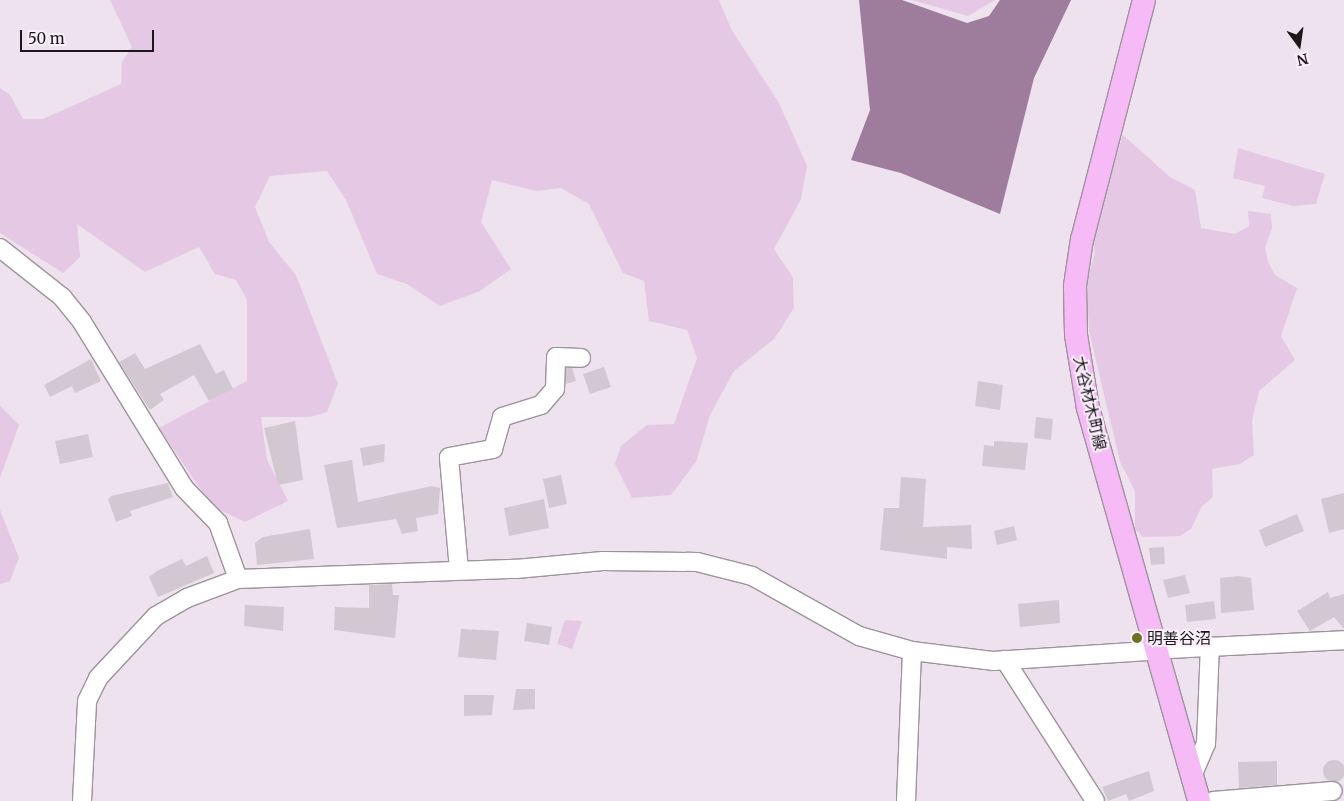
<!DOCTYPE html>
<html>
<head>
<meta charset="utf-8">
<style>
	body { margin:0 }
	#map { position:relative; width:1344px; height:801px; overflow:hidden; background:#ede2ed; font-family:Merriweather,"Noto Sans JP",serif }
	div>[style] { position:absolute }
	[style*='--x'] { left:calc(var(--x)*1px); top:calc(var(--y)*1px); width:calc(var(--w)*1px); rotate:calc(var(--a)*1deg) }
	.green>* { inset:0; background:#e5c9e4 }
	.water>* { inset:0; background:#9d7c9c }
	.building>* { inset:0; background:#d2c8d2 }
	.round { border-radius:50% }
	.roads { filter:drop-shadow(1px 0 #9e939d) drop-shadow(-1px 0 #9e939d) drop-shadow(0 1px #9e939d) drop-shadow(0 -1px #9e939d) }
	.minor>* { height:18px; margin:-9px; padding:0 9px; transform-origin:9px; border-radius:9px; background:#fff }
	.major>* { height:22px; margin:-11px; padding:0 11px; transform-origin:11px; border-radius:11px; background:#f6baf7 }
	.dots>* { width:14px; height:14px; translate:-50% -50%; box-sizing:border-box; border:2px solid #faeffa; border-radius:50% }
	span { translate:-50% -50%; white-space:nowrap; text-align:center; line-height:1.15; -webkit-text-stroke:4px #faeffa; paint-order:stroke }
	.street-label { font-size:16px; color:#1b171b }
	.poi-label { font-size:16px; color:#1b171b }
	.left { translate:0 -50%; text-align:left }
	.north { position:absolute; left:1274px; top:20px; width:50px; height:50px; -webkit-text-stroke:4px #faeffa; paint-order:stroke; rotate:166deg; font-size:14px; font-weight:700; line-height:20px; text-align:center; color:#1b171b }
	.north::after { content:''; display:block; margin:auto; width:18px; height:22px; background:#1b171b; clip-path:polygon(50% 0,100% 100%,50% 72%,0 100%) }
	.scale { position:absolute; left:20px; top:30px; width:134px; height:22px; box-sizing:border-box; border:2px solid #1b171b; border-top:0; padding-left:6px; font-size:15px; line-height:18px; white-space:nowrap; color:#1b171b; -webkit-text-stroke:4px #faeffa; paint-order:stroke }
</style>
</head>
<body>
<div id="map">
	<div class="green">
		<i style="clip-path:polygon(110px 0,719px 0,731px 29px,779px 103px,807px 166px,801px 199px,774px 249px,793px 278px,794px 308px,774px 339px,734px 371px,710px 415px,696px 462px,671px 495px,632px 498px,615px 464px,621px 446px,647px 425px,674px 424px,697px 358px,687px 330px,649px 321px,644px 281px,623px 273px,589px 204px,561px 188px,536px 191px,492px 180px,481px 222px,511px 269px,480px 291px,440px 306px,407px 284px,377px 274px,346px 200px,327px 171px,270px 176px,255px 207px,269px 242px,296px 275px,338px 384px,327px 412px,310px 417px,261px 417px,267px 460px,288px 501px,245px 522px,212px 506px,159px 428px,247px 381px,247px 300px,236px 280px,215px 274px,199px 247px,145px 272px,77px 224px,80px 257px,63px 273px,0 233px,0 88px,10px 95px,23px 119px,43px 119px,121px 84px,122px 62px,132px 47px)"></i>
		<i style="clip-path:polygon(912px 0,995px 0,968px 16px)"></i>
		<i style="clip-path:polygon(1123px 135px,1170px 177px,1195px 190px,1201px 228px,1235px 234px,1249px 226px,1248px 211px,1271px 214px,1272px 228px,1265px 248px,1268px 262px,1275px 275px,1297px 288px,1281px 336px,1295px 360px,1259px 391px,1252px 421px,1254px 455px,1240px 464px,1212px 469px,1213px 497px,1202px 506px,1191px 529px,1180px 536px,1143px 537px,1135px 529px,1135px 491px,1120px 462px,1089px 331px,1087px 282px,1095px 252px,1093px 234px)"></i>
		<i style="clip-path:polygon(1238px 148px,1325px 174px,1316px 204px,1293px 206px,1262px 198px,1265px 186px,1233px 178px)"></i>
		<i style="clip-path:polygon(0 406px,19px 425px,0 478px)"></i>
		<i style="clip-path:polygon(0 510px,19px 558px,10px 581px,0 584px)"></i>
		<i style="clip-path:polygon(565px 620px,582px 621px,572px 649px,557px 644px)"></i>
	</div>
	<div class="water">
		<i style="clip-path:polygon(859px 0,902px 0,967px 23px,989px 16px,1000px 0,1071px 0,1034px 78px,1000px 214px,901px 173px,851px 160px,870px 110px)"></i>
	</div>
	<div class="building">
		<i style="clip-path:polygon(200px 344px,216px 374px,224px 370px,233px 389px,209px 401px,194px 375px,160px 394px,164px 400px,150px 410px,119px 362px,135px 353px,145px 369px)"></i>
		<i style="clip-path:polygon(91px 359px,101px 381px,75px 393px,72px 386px,50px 397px,44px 385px)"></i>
		<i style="clip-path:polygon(604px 367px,611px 387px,590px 394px,583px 374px)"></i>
		<i style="clip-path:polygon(566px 368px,572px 368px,576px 381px,566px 384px)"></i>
		<i style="clip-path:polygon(978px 381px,1003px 385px,1000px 410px,975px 406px)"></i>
		<i style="clip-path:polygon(1036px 417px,1053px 419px,1051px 440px,1034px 438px)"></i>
		<i style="clip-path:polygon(295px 421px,303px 480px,278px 485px,264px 428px)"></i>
		<i style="clip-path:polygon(88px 434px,93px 457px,60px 464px,55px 441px)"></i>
		<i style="clip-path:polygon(994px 441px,1028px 443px,1025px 470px,982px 466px,984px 445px,994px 446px)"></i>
		<i style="clip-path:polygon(385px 444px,384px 462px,363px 466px,360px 448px)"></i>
		<i style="clip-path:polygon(352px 460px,358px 502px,432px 486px,440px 488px,438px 514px,416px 518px,418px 531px,402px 534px,396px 519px,337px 528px,324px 465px)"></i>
		<i style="clip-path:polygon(561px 475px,567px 504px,549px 508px,543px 479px)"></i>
		<i style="clip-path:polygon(901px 477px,926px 479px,923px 527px,971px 525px,972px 549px,947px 547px,947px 559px,880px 550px,884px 508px,899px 508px)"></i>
		<i style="clip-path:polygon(168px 483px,173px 497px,130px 511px,132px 516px,116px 522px,108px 499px,111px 496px)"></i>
		<i style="clip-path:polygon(1344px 493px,1344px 529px,1329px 533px,1321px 499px)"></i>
		<i style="clip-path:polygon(544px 499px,549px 528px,509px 536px,504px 508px)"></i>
		<i style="clip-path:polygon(1297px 514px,1304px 531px,1265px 547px,1259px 530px)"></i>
		<i style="clip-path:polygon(1014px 526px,1017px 540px,997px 545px,994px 531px)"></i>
		<i style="clip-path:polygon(310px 529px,314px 559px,257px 565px,255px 543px,263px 537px)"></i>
		<i style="clip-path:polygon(1164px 547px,1165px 564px,1151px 565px,1149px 548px)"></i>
		<i style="clip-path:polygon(207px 556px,214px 573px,158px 597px,149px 577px,157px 571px,182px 559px,186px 566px)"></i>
		<i style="clip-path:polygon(1185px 575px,1190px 593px,1168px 598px,1163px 580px)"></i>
		<i style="clip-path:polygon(1238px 576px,1251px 578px,1254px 610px,1221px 613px,1220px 578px)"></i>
		<i style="clip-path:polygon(392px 584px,393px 595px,399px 595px,395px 638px,334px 630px,335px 607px,369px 608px,369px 585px)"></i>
		<i style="clip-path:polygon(1328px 592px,1330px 598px,1344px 594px,1344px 629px,1334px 617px,1310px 631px,1297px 611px)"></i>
		<i style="clip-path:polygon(1059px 600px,1060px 623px,1020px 627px,1018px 604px)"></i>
		<i style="clip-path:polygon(1214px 601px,1216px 619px,1187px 622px,1185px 605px)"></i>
		<i style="clip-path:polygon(245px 605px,284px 607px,283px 631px,244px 626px)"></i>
		<i style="clip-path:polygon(527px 623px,552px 627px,549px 645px,524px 641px)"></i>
		<i style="clip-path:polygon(461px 629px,499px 631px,496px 660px,458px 657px)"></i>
		<i style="clip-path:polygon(516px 689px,535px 689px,535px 709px,513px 710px)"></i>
		<i style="clip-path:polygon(464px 695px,494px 695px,492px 715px,464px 716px)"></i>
		<i class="round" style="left:1323px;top:760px;width:22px;height:22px"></i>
		<i style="clip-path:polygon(1277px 761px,1277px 785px,1239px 788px,1238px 762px)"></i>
		<i style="clip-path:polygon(1149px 771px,1154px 791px,1129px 801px,1126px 794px,1108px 801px,1102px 787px)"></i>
	</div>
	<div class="roads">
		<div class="minor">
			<i style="--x:0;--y:248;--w:79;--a:38.3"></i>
			<i style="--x:62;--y:297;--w:32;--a:51"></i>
			<i style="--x:82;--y:322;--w:195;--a:58.4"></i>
			<i style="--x:184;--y:488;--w:49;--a:45.8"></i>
			<i style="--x:218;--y:523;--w:59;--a:70.3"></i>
			<i style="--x:459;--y:570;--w:113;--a:-95.1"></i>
			<i style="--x:449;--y:457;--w:45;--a:-10.3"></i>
			<i style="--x:493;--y:449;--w:33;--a:-74"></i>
			<i style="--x:502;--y:417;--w:41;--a:-17.1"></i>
			<i style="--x:541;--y:405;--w:21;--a:-49"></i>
			<i style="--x:555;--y:389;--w:32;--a:-88"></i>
			<i style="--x:556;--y:357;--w:25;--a:2"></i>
			<i style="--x:1168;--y:649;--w:176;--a:-2.9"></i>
			<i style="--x:1005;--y:660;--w:167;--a:57.4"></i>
			<i style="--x:1193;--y:774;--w:33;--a:-67"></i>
			<i style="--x:1206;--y:744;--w:98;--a:-87.7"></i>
			<i style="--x:82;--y:801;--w:100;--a:-87.1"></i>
			<i style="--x:87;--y:701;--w:25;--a:-64"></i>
			<i style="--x:98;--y:678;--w:85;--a:-46.9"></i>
			<i style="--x:156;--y:616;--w:36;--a:-30"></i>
			<i style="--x:187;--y:598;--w:54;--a:-20.4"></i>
			<i style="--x:238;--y:579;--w:278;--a:-2.1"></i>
			<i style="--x:516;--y:569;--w:87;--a:-5.3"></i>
			<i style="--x:603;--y:561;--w:94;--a:0.6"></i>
			<i style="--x:697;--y:562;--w:57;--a:14.3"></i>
			<i style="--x:752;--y:576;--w:123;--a:29.3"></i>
			<i style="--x:859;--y:636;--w:55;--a:15.8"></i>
			<i style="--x:912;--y:651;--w:83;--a:7"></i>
			<i style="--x:994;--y:661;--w:153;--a:-3.7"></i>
			<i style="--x:906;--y:801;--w:150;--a:-87.7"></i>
			<i style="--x:1213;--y:801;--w:120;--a:-4.8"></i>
		</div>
		<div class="major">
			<i style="--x:1144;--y:0;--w:247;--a:104.5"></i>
			<i style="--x:1082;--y:239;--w:48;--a:98.5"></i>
			<i style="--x:1075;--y:286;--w:49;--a:88.8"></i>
			<i style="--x:1076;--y:335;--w:74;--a:80.7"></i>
			<i style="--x:1088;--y:408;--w:408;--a:74.2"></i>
		</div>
	</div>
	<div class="dots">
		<i style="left:1137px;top:638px;background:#69741f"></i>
	</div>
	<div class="street-label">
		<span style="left:1090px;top:403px;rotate:77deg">大谷材木町線</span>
	</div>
	<div class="poi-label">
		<span class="left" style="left:1147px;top:638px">明善谷沼</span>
	</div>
	<div class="north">N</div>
	<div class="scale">50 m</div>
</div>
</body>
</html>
